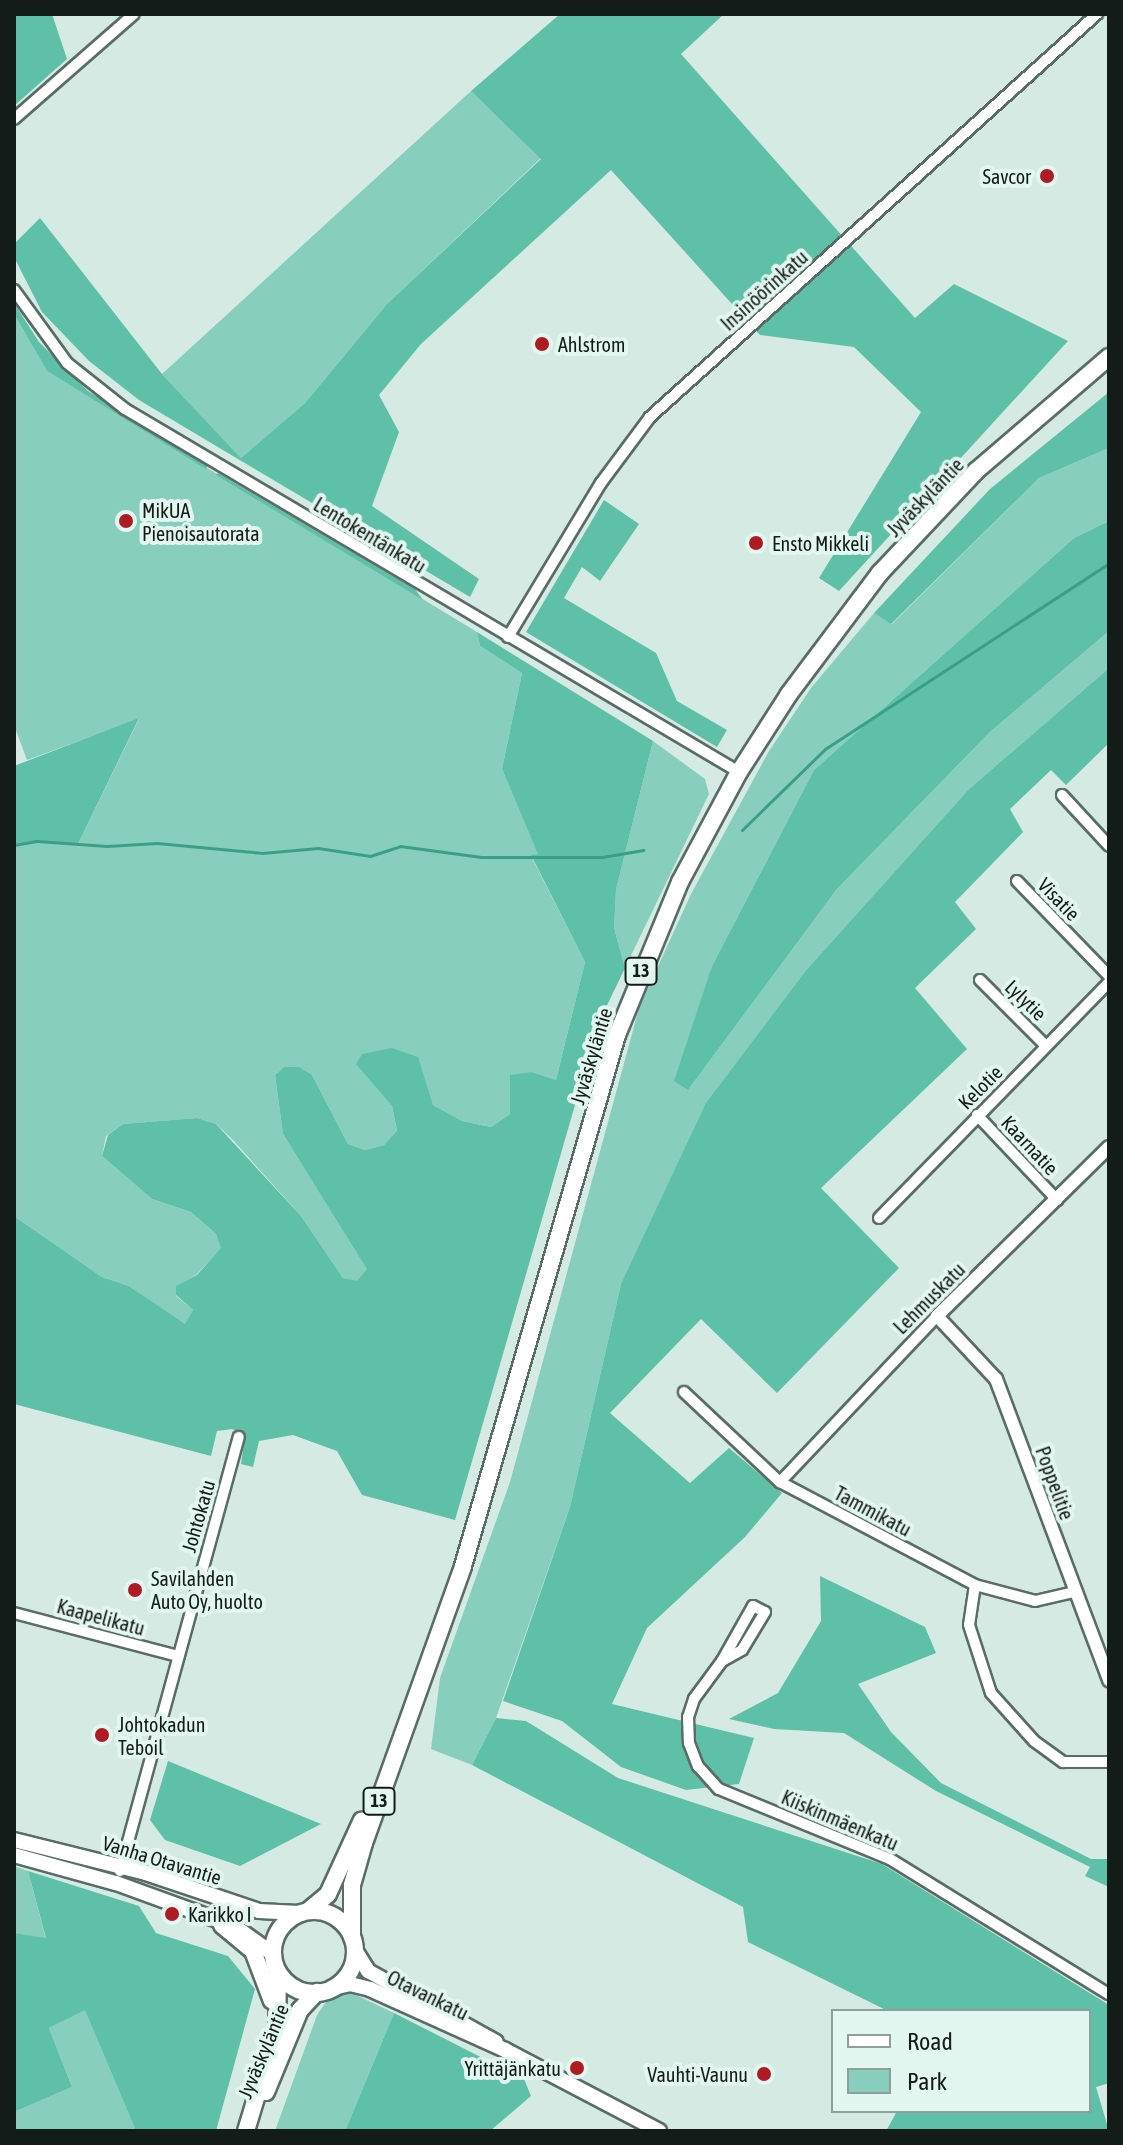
<!DOCTYPE html>
<html>
<head>
<meta charset="utf-8">
<style>
	body { margin:0 }
	#map { position:relative; width:1123px; height:2145px; overflow:hidden; background:#d5eae3; font-family:"Asap Condensed",sans-serif }
	div>[style] { position:absolute }
	[style*='--x'] { left:calc(var(--x)*1px); top:calc(var(--y)*1px); width:calc(var(--w)*1px); rotate:calc(var(--a)*1deg) }
	.green>* { inset:0; background:#87cfbc }
	.forest>* { inset:0; background:#5fc0a8 }
	.stream>* { height:3px; margin:-1.5px; padding:0 1.5px; transform-origin:1.5px; border-radius:1.5px; background:#3b9f88 }
	.roads { filter:drop-shadow(2px 0 #5a6c67) drop-shadow(-2px 0 #5a6c67) drop-shadow(0 2px #5a6c67) drop-shadow(0 -2px #5a6c67) }
	.minor>* { height:10px; margin:-5px; padding:0 5px; transform-origin:5px; border-radius:5px; background:#fff }
	.tertiary>* { height:12px; margin:-6px; padding:0 6px; transform-origin:6px; border-radius:6px; background:#fff }
	.secondary>* { height:14px; margin:-7px; padding:0 7px; transform-origin:7px; border-radius:7px; background:#fff }
	.trunk>* { height:16px; margin:-8px; padding:0 8px; transform-origin:8px; border-radius:8px; background:#fff }
	.trunk>.ring { margin:-8px; padding:0; box-sizing:content-box; background:none; border:16px solid #fff; border-radius:50% }
	.dots>* { width:22px; height:22px; translate:-50% -50%; box-sizing:border-box; border:4px solid #e2f7f0; border-radius:50% }
	span { translate:-50% -50%; white-space:nowrap; text-align:center; line-height:1.15; -webkit-text-stroke:8px #e2f7f0; paint-order:stroke }
	.shield-label span { padding:2px 6px; background:#e2f7f0; border:2px solid; border-radius:6px; -webkit-text-stroke-width:0 }
	.shield-label { font-size:18px; color:#141c1a; font-weight:700 }
	.poi-label { font-size:20px; color:#141c1a }
	.right { translate:-100% -50%; text-align:right }
	.left { translate:0 -50%; text-align:left }
	.street-label { font-size:20px; color:#141c1a }
	.frame { position:absolute; inset:0; border:16px solid #141c1a; pointer-events:none }
	.legend { position:absolute; left:831px; top:2009px; width:260px; height:104px; box-sizing:border-box; background:#e2f7f0; border:2px solid #909f9a; margin:0; padding:10px 14px; list-style:none; font-size:24px; color:#141c1a }
	.legend li { display:flex; align-items:center; gap:16px; height:40px }
	.legend b { width:40px; border:2px solid #909f9a }
</style>
</head>
<body>
<div id="map">
	<div class="green">
		<i style="clip-path:polygon(471px 91px,541px 158px,387px 304px,305px 403px,241px 458px,162px 374px)"></i>
		<i style="clip-path:polygon(14px 314px,47px 371px,477px 632px,480px 646px,522px 673px,502px 769px,539px 855px,531px 856px,585px 962px,556px 1080px,532px 1072px,510px 1114px,491px 1127px,462px 1121px,433px 1105px,420px 1076px,357px 1064px,392px 1106px,397px 1132px,384px 1145px,365px 1150px,348px 1144px,312px 1075px,284px 1067px,275px 1075px,283px 1134px,368px 1269px,357px 1282px,343px 1278px,301px 1216px,233px 1140px,216px 1124px,197px 1118px,123px 1124px,106px 1136px,102px 1156px,152px 1199px,191px 1212px,216px 1234px,222px 1248px,196px 1275px,176px 1287px,176px 1296px,193px 1310px,185px 1325px,129px 1286px,102px 1277px,14px 1216px,14px 847px,37px 841px,78px 844px,139px 719px,27px 760px,14px 725px)"></i>
		<i style="clip-path:polygon(1109px 448px,1109px 521px,1074px 538px,814px 770px,712px 966px,688px 1090px,837px 889px,990px 732px,1109px 631px,1109px 668px,969px 789px,808px 968px,621px 1284px,570px 1507px,496px 1718px,472px 1765px,431px 1749px,440px 1678px,510px 1482px,639px 1008px,691px 894px,769px 751px,811px 688px,874px 613px,892px 624px,1039px 478px)"></i>
		<i style="clip-path:polygon(653px 741px,705px 779px,709px 794px,625px 968px,614px 928px,616px 890px)"></i>
		<i style="clip-path:polygon(14px 1866px,28px 1871px,46px 1939px,14px 1933px)"></i>
		<i style="clip-path:polygon(337px 1986px,394px 2013px,345px 2131px,275px 2131px,317px 2015px)"></i>
		<i style="clip-path:polygon(85px 2009px,136px 2131px,14px 2131px,14px 2112px,72px 2087px,49px 2028px)"></i>
	</div>
	<div class="forest">
		<i style="clip-path:polygon(14px 14px,52px 14px,67px 59px,14px 106px)"></i>
		<i style="clip-path:polygon(560px 14px,724px 14px,681px 54px,915px 318px,954px 284px,1068px 341px,839px 591px,819px 578px,921px 412px,854px 347px,760px 335px,611px 170px,421px 344px,379px 395px,399px 432px,372px 506px,479px 579px,470px 597px,139px 400px,89px 361px,42px 312px,14px 257px,14px 244px,40px 218px,162px 374px,241px 458px,305px 403px,387px 304px,541px 159px,471px 91px)"></i>
		<i style="clip-path:polygon(14px 303px,39px 342px,88px 391px,208px 465px,206px 469px,47px 371px,14px 314px)"></i>
		<i style="clip-path:polygon(1109px 392px,1109px 448px,1039px 478px,891px 624px,874px 613px,990px 489px)"></i>
		<i style="clip-path:polygon(218px 473px,415px 589px,423px 600px,216px 475px)"></i>
		<i style="clip-path:polygon(604px 500px,639px 524px,600px 581px,582px 567px,564px 598px,656px 653px,677px 701px,727px 730px,717px 747px,526px 632px)"></i>
		<i style="clip-path:polygon(1109px 521px,1109px 631px,990px 732px,837px 889px,688px 1090px,674px 1081px,712px 966px,814px 770px,1074px 538px)"></i>
		<i style="clip-path:polygon(477px 632px,653px 741px,616px 890px,614px 928px,625px 968px,599px 1022px,455px 1520px,362px 1495px,337px 1451px,293px 1435px,259px 1441px,253px 1467px,241px 1464px,245px 1435px,232px 1429px,217px 1431px,211px 1456px,14px 1404px,14px 1216px,102px 1277px,129px 1286px,185px 1324px,193px 1310px,176px 1295px,176px 1286px,197px 1275px,221px 1248px,216px 1234px,191px 1212px,152px 1199px,102px 1156px,108px 1135px,123px 1124px,197px 1118px,216px 1124px,301px 1216px,343px 1278px,357px 1281px,367px 1269px,283px 1134px,275px 1075px,284px 1067px,299px 1067px,312px 1075px,348px 1144px,365px 1150px,384px 1145px,397px 1131px,392px 1106px,356px 1064px,362px 1054px,392px 1048px,418px 1057px,433px 1105px,462px 1121px,491px 1127px,510px 1114px,510px 1075px,532px 1072px,556px 1080px,585px 962px,531px 855px,538px 854px,502px 769px,522px 673px,480px 646px)"></i>
		<i style="clip-path:polygon(1109px 668px,1109px 743px,1066px 785px,1051px 770px,1010px 809px,1023px 832px,955px 902px,976px 929px,915px 988px,967px 1049px,821px 1188px,899px 1268px,777px 1393px,701px 1319px,610px 1413px,690px 1483px,729px 1448px,782px 1493px,745px 1537px,647px 1628px,612px 1704px,754px 1738px,739px 1784px,686px 1790px,621px 1767px,562px 1721px,503px 1701px,570px 1507px,621px 1284px,706px 1103px,808px 968px,969px 789px)"></i>
		<i style="clip-path:polygon(139px 718px,78px 844px,37px 841px,14px 847px,14px 766px)"></i>
		<i style="clip-path:polygon(820px 1576px,925px 1627px,936px 1653px,858px 1684px,891px 1732px,941px 1783px,1091px 1859px,1109px 1859px,1109px 1887px,1085px 1876px,1090px 1867px,936px 1791px,844px 1733px,774px 1729px,729px 1719px,778px 1693px,821px 1621px)"></i>
		<i style="clip-path:polygon(496px 1718px,526px 1721px,618px 1778px,882px 1864px,1109px 2005px,1109px 2083px,1096px 2087px,1109px 2131px,886px 2131px,897px 2111px,1089px 2111px,1089px 2011px,888px 2011px,748px 1942px,743px 1907px,472px 1765px)"></i>
		<i style="clip-path:polygon(168px 1761px,321px 1824px,240px 1866px,165px 1840px,150px 1820px)"></i>
		<i style="clip-path:polygon(28px 1871px,139px 1906px,156px 1933px,228px 1956px,255px 1989px,216px 2131px,136px 2131px,85px 2010px,49px 2028px,72px 2087px,14px 2112px,14px 1933px,46px 1938px)"></i>
		<i style="clip-path:polygon(394px 2013px,524px 2079px,531px 2096px,490px 2131px,345px 2131px)"></i>
	</div>
	<div class="stream">
		<i style="--x:742;--y:830;--w:116;--a:-44.3"></i>
		<i style="--x:825;--y:749;--w:339;--a:-33.2"></i>
		<i style="--x:14;--y:845;--w:23;--a:-10"></i>
		<i style="--x:37;--y:841;--w:70;--a:4.1"></i>
		<i style="--x:107;--y:846;--w:50;--a:-3.4"></i>
		<i style="--x:157;--y:843;--w:105;--a:5.4"></i>
		<i style="--x:262;--y:853;--w:56;--a:-5.1"></i>
		<i style="--x:318;--y:848;--w:53;--a:8.7"></i>
		<i style="--x:370;--y:856;--w:32;--a:-18"></i>
		<i style="--x:400;--y:846;--w:82;--a:7.7"></i>
		<i style="--x:481;--y:857;--w:121;--a:0"></i>
		<i style="--x:602;--y:857;--w:42;--a:-9.7"></i>
	</div>
	<div class="roads">
		<div class="minor">
			<i style="--x:14;--y:119;--w:159;--a:-41.2"></i>
			<i style="--x:14;--y:290;--w:90;--a:54"></i>
			<i style="--x:67;--y:363;--w:74;--a:38.4"></i>
			<i style="--x:125;--y:409;--w:713;--a:30.59"></i>
			<i style="--x:508;--y:637;--w:180;--a:-58.9"></i>
			<i style="--x:601;--y:483;--w:82;--a:-53.4"></i>
			<i style="--x:650;--y:417;--w:602;--a:-42.04"></i>
			<i style="--x:1062;--y:795;--w:69;--a:47.3"></i>
			<i style="--x:1017;--y:881;--w:132;--a:45.9"></i>
			<i style="--x:980;--y:980;--w:93;--a:45"></i>
			<i style="--x:977;--y:1115;--w:117;--a:46.7"></i>
			<i style="--x:879;--y:1218;--w:330;--a:-45.7"></i>
			<i style="--x:684;--y:1392;--w:132;--a:43.2"></i>
			<i style="--x:780;--y:1482;--w:221;--a:27.8"></i>
			<i style="--x:975;--y:1585;--w:62;--a:14.9"></i>
			<i style="--x:1035;--y:1601;--w:40;--a:-13"></i>
			<i style="--x:780;--y:1482;--w:228;--a:-46.6"></i>
			<i style="--x:975;--y:1585;--w:40;--a:98.5"></i>
			<i style="--x:969;--y:1625;--w:71;--a:72.1"></i>
			<i style="--x:991;--y:1693;--w:64;--a:48.1"></i>
			<i style="--x:1034;--y:1741;--w:36;--a:36"></i>
			<i style="--x:1063;--y:1762;--w:46;--a:0"></i>
			<i style="--x:14;--y:1613;--w:170;--a:14.7"></i>
			<i style="--x:722;--y:1661;--w:63;--a:-60.6"></i>
			<i style="--x:753;--y:1606;--w:13;--a:27"></i>
			<i style="--x:765;--y:1612;--w:44;--a:121.2"></i>
			<i style="--x:742;--y:1650;--w:23;--a:151"></i>
			<i style="--x:722;--y:1661;--w:47;--a:126.4"></i>
			<i style="--x:694;--y:1699;--w:19;--a:108"></i>
			<i style="--x:688;--y:1717;--w:26;--a:88"></i>
			<i style="--x:689;--y:1743;--w:25;--a:69"></i>
			<i style="--x:698;--y:1766;--w:31;--a:48"></i>
			<i style="--x:719;--y:1789;--w:185;--a:22.3"></i>
			<i style="--x:890;--y:1859;--w:257;--a:31.7"></i>
			<i style="--x:120;--y:1871;--w:450;--a:-74.7"></i>
		</div>
		<div class="tertiary">
			<i style="--x:1109;--y:1147;--w:241;--a:135.5"></i>
			<i style="--x:937;--y:1316;--w:86;--a:46.9"></i>
			<i style="--x:996;--y:1379;--w:322;--a:69.4"></i>
		</div>
		<div class="secondary">
			<i style="--x:14;--y:1840;--w:136;--a:14"></i>
			<i style="--x:146;--y:1873;--w:119;--a:18.6"></i>
			<i style="--x:259;--y:1911;--w:40;--a:2.9"></i>
			<i style="--x:14;--y:1855;--w:106;--a:15.4"></i>
			<i style="--x:116;--y:1883;--w:126;--a:20"></i>
			<i style="--x:234;--y:1926;--w:48;--a:35.7"></i>
			<i style="--x:355;--y:1950;--w:25;--a:58"></i>
			<i style="--x:368;--y:1971;--w:146;--a:29"></i>
			<i style="--x:333;--y:1988;--w:17;--a:-13"></i>
			<i style="--x:350;--y:1984;--w:21;--a:14"></i>
			<i style="--x:370;--y:1989;--w:148;--a:24.3"></i>
			<i style="--x:505;--y:2050;--w:174;--a:27.7"></i>
		</div>
		<div class="trunk">
			<i style="--x:308;--y:1911;--w:26;--a:-40"></i>
			<i style="--x:328;--y:1894;--w:81;--a:-65.3"></i>
			<i class="ring" style="left:273px;top:1911px;width:66px;height:66px"></i>
			<i style="--x:222;--y:1925;--w:40;--a:40"></i>
			<i style="--x:253;--y:1951;--w:53;--a:69.2"></i>
			<i style="--x:352;--y:1937;--w:52;--a:-90"></i>
			<i style="--x:352;--y:1885;--w:44;--a:-74.1"></i>
			<i style="--x:364;--y:1843;--w:294;--a:-70.3"></i>
			<i style="--x:463;--y:1566;--w:553;--a:-73.83"></i>
			<i style="--x:617;--y:1035;--w:165;--a:-67.6"></i>
			<i style="--x:680;--y:882;--w:125;--a:-61.8"></i>
			<i style="--x:739;--y:772;--w:93;--a:-57.3"></i>
			<i style="--x:789;--y:694;--w:151;--a:-53.1"></i>
			<i style="--x:880;--y:573;--w:140;--a:-46.7"></i>
			<i style="--x:976;--y:471;--w:175;--a:-40.6"></i>
			<i style="--x:266;--y:2092;--w:89;--a:-67.5"></i>
			<i style="--x:300;--y:2010;--w:25;--a:-47"></i>
			<i style="--x:246;--y:2131;--w:108;--a:-73.2"></i>
			<i style="--x:277;--y:2028;--w:53;--a:-88.9"></i>
		</div>
	</div>
	<div class="dots">
		<i style="left:1047px;top:176px;background:#ae1b24"></i>
		<i style="left:542px;top:344px;background:#ae1b24"></i>
		<i style="left:126px;top:521px;background:#ae1b24"></i>
		<i style="left:756px;top:543px;background:#ae1b24"></i>
		<i style="left:135px;top:1590px;background:#ae1b24"></i>
		<i style="left:102px;top:1735px;background:#ae1b24"></i>
		<i style="left:172px;top:1914px;background:#ae1b24"></i>
		<i style="left:577px;top:2068px;background:#ae1b24"></i>
		<i style="left:764px;top:2074px;background:#ae1b24"></i>
	</div>
	<div class="shield-label">
		<span style="left:641px;top:971px">13</span>
		<span style="left:379px;top:1801px">13</span>
	</div>
	<div class="poi-label">
		<span class="right" style="left:1031px;top:176px">Savcor</span>
		<span class="left" style="left:558px;top:344px">Ahlstrom</span>
		<span class="left" style="left:142px;top:522px">MikUA<br>Pienoisautorata</span>
		<span class="left" style="left:772px;top:543px">Ensto Mikkeli</span>
		<span class="left" style="left:151px;top:1590px">Savilahden<br>Auto Oy, huolto</span>
		<span class="left" style="left:118px;top:1736px">Johtokadun<br>Teboil</span>
		<span class="left" style="left:188px;top:1914px">Karikko I</span>
		<span class="right" style="left:561px;top:2068px">Yrittäjänkatu</span>
		<span class="right" style="left:748px;top:2074px">Vauhti-Vaunu</span>
	</div>
	<div class="street-label">
		<span style="left:764px;top:290px;rotate:-42deg">Insinöörinkatu</span>
		<span style="left:925px;top:497px;rotate:-46deg">Jyväskyläntie</span>
		<span style="left:370px;top:535px;rotate:31deg">Lentokentänkatu</span>
		<span style="left:1059px;top:899px;rotate:46deg">Visatie</span>
		<span style="left:1026px;top:1000px;rotate:44deg">Lylytie</span>
		<span style="left:591px;top:1056px;rotate:-73deg">Jyväskyläntie</span>
		<span style="left:980px;top:1087px;rotate:-45deg">Kelotie</span>
		<span style="left:1030px;top:1145px;rotate:47deg">Kaarnatie</span>
		<span style="left:929px;top:1298px;rotate:-45deg">Lehmuskatu</span>
		<span style="left:1055px;top:1483px;rotate:70deg">Poppelitie</span>
		<span style="left:873px;top:1511px;rotate:28deg">Tammikatu</span>
		<span style="left:198px;top:1516px;rotate:-74deg">Johtokatu</span>
		<span style="left:101px;top:1617px;rotate:15deg">Kaapelikatu</span>
		<span style="left:840px;top:1820px;rotate:23deg">Kiiskinmäenkatu</span>
		<span style="left:162px;top:1860px;rotate:17deg">Vanha Otavantie</span>
		<span style="left:428px;top:1995px;rotate:26deg">Otavankatu</span>
		<span style="left:263px;top:2051px;rotate:-67deg">Jyväskyläntie</span>
	</div>
	<div class="frame"></div>
	<ul class="legend">
	<li><b style="height:10px;background:#fff"></b>Road</li>
	<li><b style="height:22px;background:#87cfbc"></b>Park</li>
	</ul>
</div>
</body>
</html>
